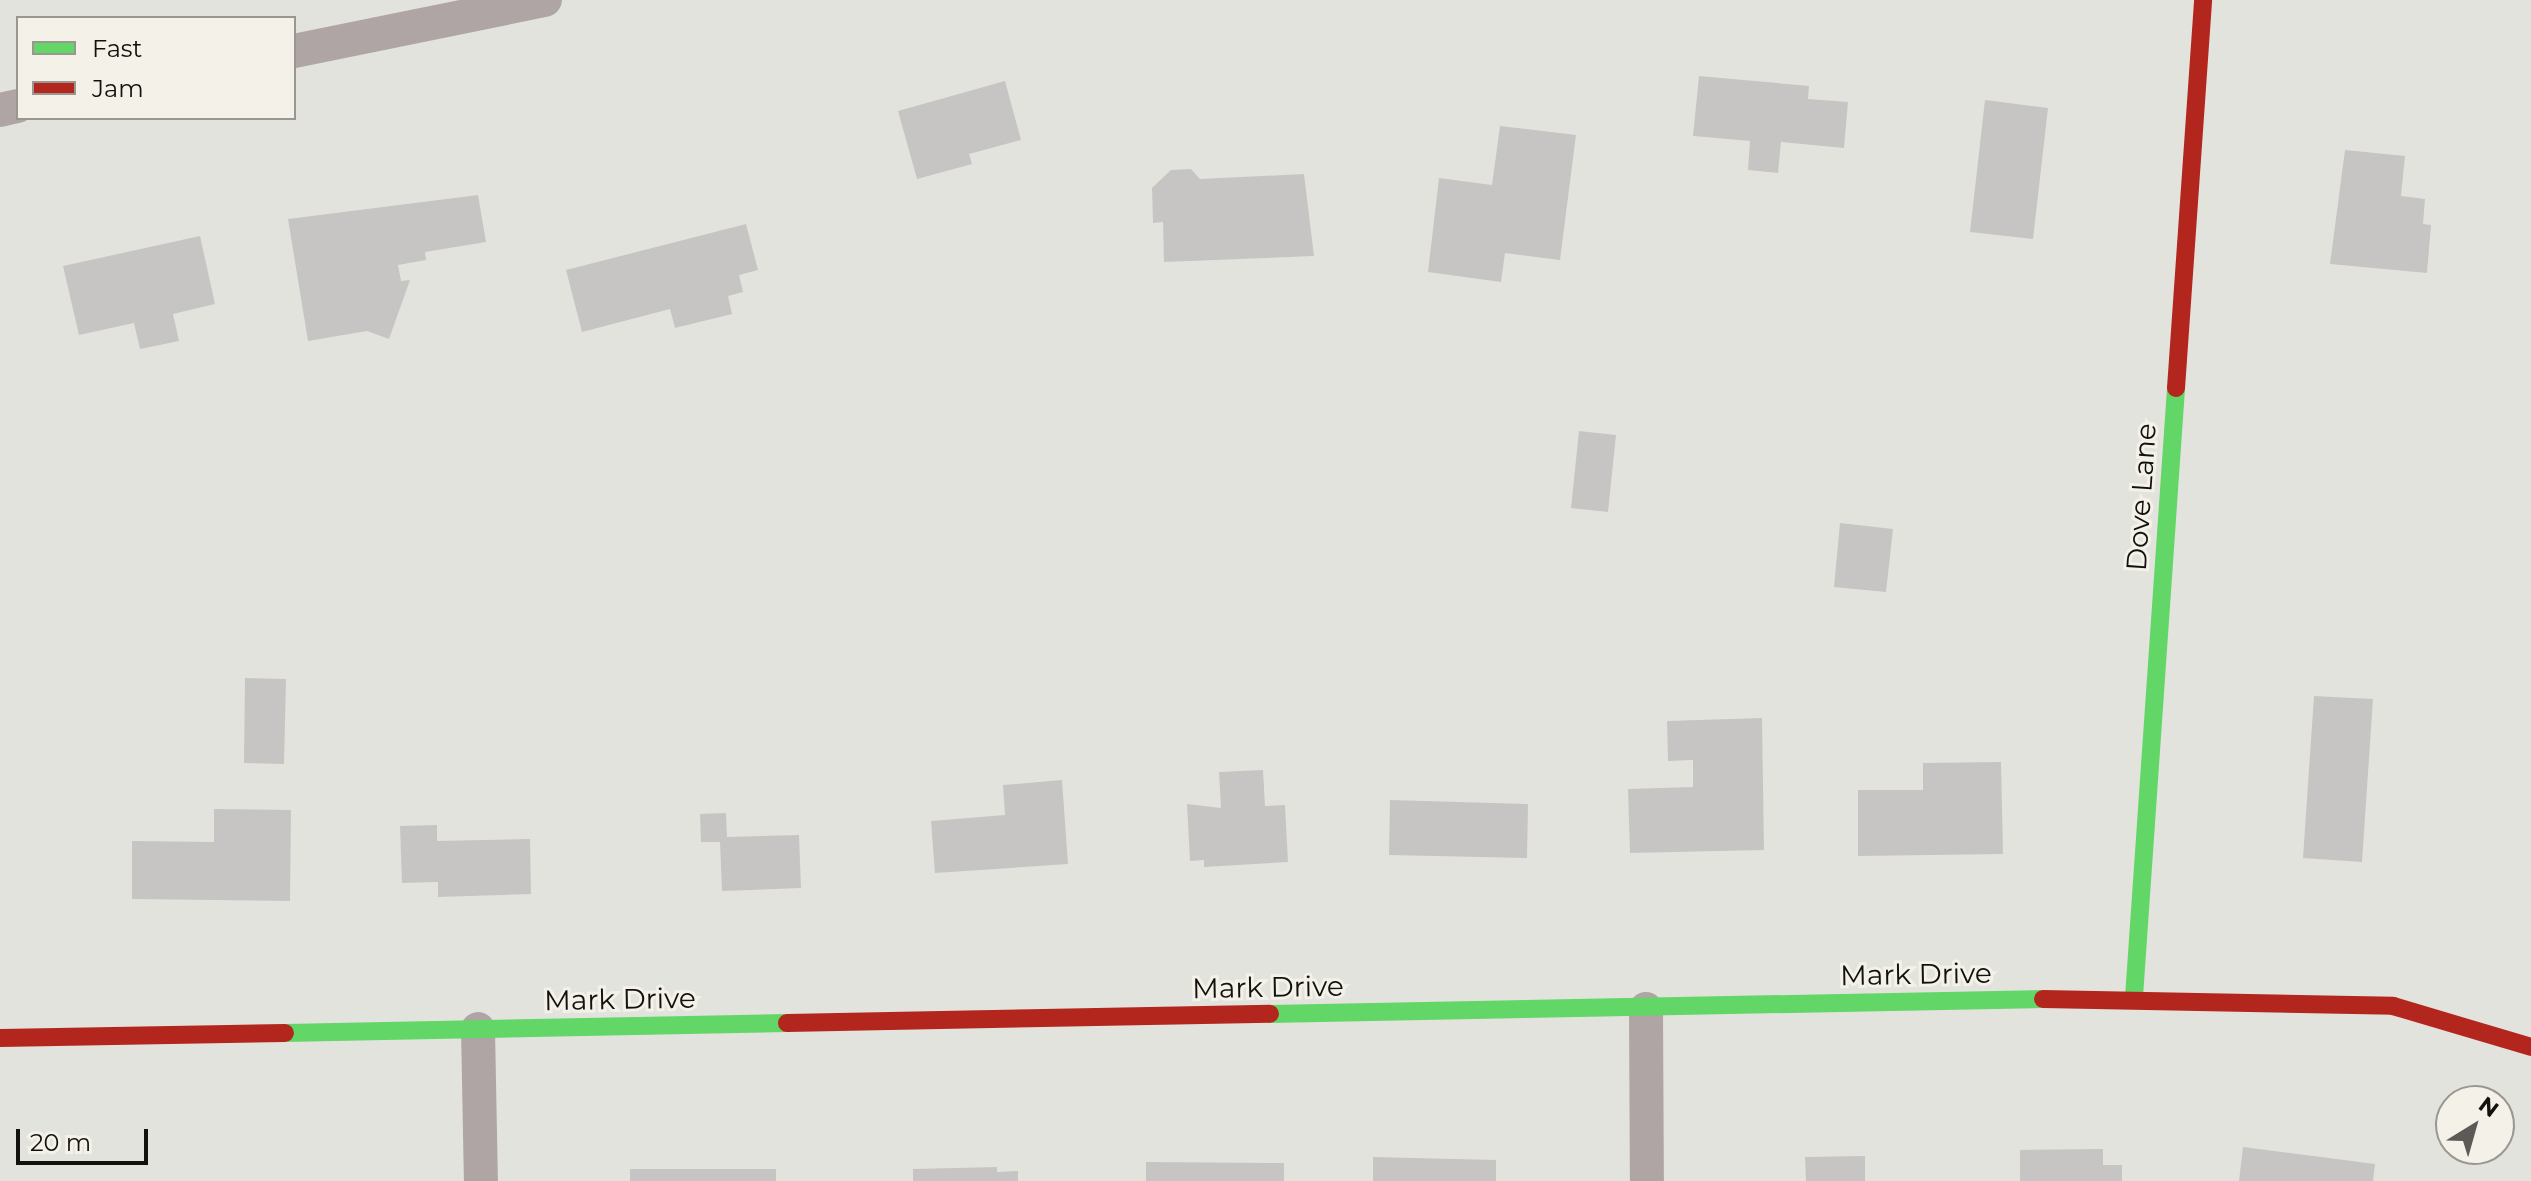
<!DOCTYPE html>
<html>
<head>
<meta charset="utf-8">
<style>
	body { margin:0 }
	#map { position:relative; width:2531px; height:1181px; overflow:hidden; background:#e3e3de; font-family:Montserrat,sans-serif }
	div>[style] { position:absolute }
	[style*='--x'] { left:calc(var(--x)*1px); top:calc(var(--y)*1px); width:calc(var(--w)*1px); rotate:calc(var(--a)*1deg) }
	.building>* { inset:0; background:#c7c5c3 }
	.street>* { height:34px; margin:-17px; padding:0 17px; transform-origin:17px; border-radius:17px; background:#b0a5a5 }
	.fast>* { height:18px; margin:-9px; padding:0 9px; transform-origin:9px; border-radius:9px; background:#63d668 }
	.jam>* { height:18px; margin:-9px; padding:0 9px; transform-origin:9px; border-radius:9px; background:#b3261e }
	span { translate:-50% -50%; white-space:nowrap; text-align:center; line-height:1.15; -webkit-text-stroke:6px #f4f1e8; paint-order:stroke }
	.street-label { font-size:28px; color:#12110e }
	.legend { position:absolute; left:16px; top:16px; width:280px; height:104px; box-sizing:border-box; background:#f4f1e8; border:2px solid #9a9791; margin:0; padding:10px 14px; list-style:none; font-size:24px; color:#12110e }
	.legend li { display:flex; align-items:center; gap:16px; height:40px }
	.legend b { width:40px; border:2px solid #9a9791 }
	.north { position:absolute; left:2435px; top:1085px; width:80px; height:80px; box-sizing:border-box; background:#f4f1e8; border:2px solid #9a9791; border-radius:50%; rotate:37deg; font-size:22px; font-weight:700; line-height:32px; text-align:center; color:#12110e }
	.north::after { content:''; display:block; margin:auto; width:28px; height:36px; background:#5b5a57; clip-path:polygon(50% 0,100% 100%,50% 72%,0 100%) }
	.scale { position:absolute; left:16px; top:1129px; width:132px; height:36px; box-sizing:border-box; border:4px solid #12110e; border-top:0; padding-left:10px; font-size:24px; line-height:28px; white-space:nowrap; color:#12110e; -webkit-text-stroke:6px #f4f1e8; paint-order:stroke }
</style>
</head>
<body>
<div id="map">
	<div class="building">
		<i style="clip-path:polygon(1699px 76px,1809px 86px,1808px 99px,1848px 102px,1844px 148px,1781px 142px,1778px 173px,1748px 170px,1750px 141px,1693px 136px)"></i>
		<i style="clip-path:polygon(1005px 81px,1021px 140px,969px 154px,972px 164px,917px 179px,898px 111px)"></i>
		<i style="clip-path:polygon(1985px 100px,2048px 108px,2033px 239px,1970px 232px)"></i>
		<i style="clip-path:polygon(1500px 126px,1576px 135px,1560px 260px,1505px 253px,1501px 282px,1428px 272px,1439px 178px,1492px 185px)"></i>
		<i style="clip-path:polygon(2345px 150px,2405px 156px,2401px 196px,2425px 199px,2423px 224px,2431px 225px,2427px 273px,2330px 264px)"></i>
		<i style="clip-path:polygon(1191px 169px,1200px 179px,1304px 174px,1314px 256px,1164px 262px,1163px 222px,1153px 223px,1152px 188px,1171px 170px)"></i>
		<i style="clip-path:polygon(478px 195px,486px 242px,425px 252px,426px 260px,398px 265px,401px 281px,410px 280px,389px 339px,367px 331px,308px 341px,288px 219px)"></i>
		<i style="clip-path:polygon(746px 224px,758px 270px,739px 275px,743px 292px,728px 296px,732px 314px,675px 328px,670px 309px,582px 332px,566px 270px)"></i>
		<i style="clip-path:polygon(200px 236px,215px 304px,173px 314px,179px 341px,140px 349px,134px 323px,79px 335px,63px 266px)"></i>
		<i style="clip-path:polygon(1579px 431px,1616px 435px,1608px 512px,1571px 508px)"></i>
		<i style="clip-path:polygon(1840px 523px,1893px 529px,1886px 592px,1834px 587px)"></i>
		<i style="clip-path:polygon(245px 678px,286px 679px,284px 764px,244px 763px)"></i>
		<i style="clip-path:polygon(2314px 696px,2373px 699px,2362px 862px,2303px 858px)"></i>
		<i style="clip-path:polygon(1762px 718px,1764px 850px,1630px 853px,1628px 789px,1693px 787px,1693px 760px,1668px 761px,1667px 721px)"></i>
		<i style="clip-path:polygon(2001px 762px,2003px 854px,1858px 856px,1858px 790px,1923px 790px,1923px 763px)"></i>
		<i style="clip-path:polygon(1263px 770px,1265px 806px,1285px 805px,1288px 862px,1204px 867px,1204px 860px,1190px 861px,1187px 804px,1221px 808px,1219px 772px)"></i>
		<i style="clip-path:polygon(1062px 780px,1068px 864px,935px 873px,931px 821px,1005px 815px,1003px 785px)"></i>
		<i style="clip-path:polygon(1390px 800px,1528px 804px,1527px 858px,1389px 855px)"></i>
		<i style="clip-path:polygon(214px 809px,291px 810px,290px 901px,132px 899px,132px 841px,214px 842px)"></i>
		<i style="clip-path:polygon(726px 813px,727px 837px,799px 835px,801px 888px,722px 891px,720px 842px,701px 842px,700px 814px)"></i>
		<i style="clip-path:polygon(437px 825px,437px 841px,530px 839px,531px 894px,438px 897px,438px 882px,402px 883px,400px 826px)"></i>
		<i style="clip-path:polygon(2243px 1147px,2375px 1164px,2373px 1181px,2239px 1181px)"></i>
		<i style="clip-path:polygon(2103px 1149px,2103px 1165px,2122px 1165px,2122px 1181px,2020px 1181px,2020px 1150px)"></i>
		<i style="clip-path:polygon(1865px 1156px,1865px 1181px,1806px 1181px,1805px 1157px)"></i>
		<i style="clip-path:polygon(1373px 1157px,1496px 1160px,1496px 1181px,1373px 1181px)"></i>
		<i style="clip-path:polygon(1146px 1162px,1284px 1163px,1284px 1181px,1146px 1181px)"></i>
		<i style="clip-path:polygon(997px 1167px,997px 1172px,1018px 1171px,1018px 1181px,913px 1181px,913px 1169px)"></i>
		<i style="clip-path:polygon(630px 1169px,776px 1169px,776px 1181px,630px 1181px)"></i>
	</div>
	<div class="street">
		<i style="--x:294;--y:51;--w:256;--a:-11.5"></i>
		<i style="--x:0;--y:110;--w:18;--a:-13"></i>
		<i style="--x:1646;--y:1009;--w:172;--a:89.7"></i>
		<i style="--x:478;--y:1029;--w:152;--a:88.9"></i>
	</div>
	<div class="fast">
		<i style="--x:2134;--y:997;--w:610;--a:-86.05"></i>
		<i style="--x:1270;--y:1014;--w:773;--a:-1.11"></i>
		<i style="--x:285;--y:1033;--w:502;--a:-1.14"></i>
	</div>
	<div class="jam">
		<i style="--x:2176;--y:388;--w:389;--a:-86"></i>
		<i style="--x:2043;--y:999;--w:350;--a:1.1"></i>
		<i style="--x:2393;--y:1006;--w:144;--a:16.5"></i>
		<i style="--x:787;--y:1023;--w:483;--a:-1.1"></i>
		<i style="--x:0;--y:1038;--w:285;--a:-1"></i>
	</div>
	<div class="street-label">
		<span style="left:2141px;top:497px;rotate:-86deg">Dove Lane</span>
		<span style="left:1916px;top:974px;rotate:-1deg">Mark Drive</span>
		<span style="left:1268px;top:987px;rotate:-1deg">Mark Drive</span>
		<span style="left:620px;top:999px;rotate:-1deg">Mark Drive</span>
	</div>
	<ul class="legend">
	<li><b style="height:10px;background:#63d668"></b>Fast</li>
	<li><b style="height:10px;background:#b3261e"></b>Jam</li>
	</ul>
	<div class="north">N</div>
	<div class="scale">20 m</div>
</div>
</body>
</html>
